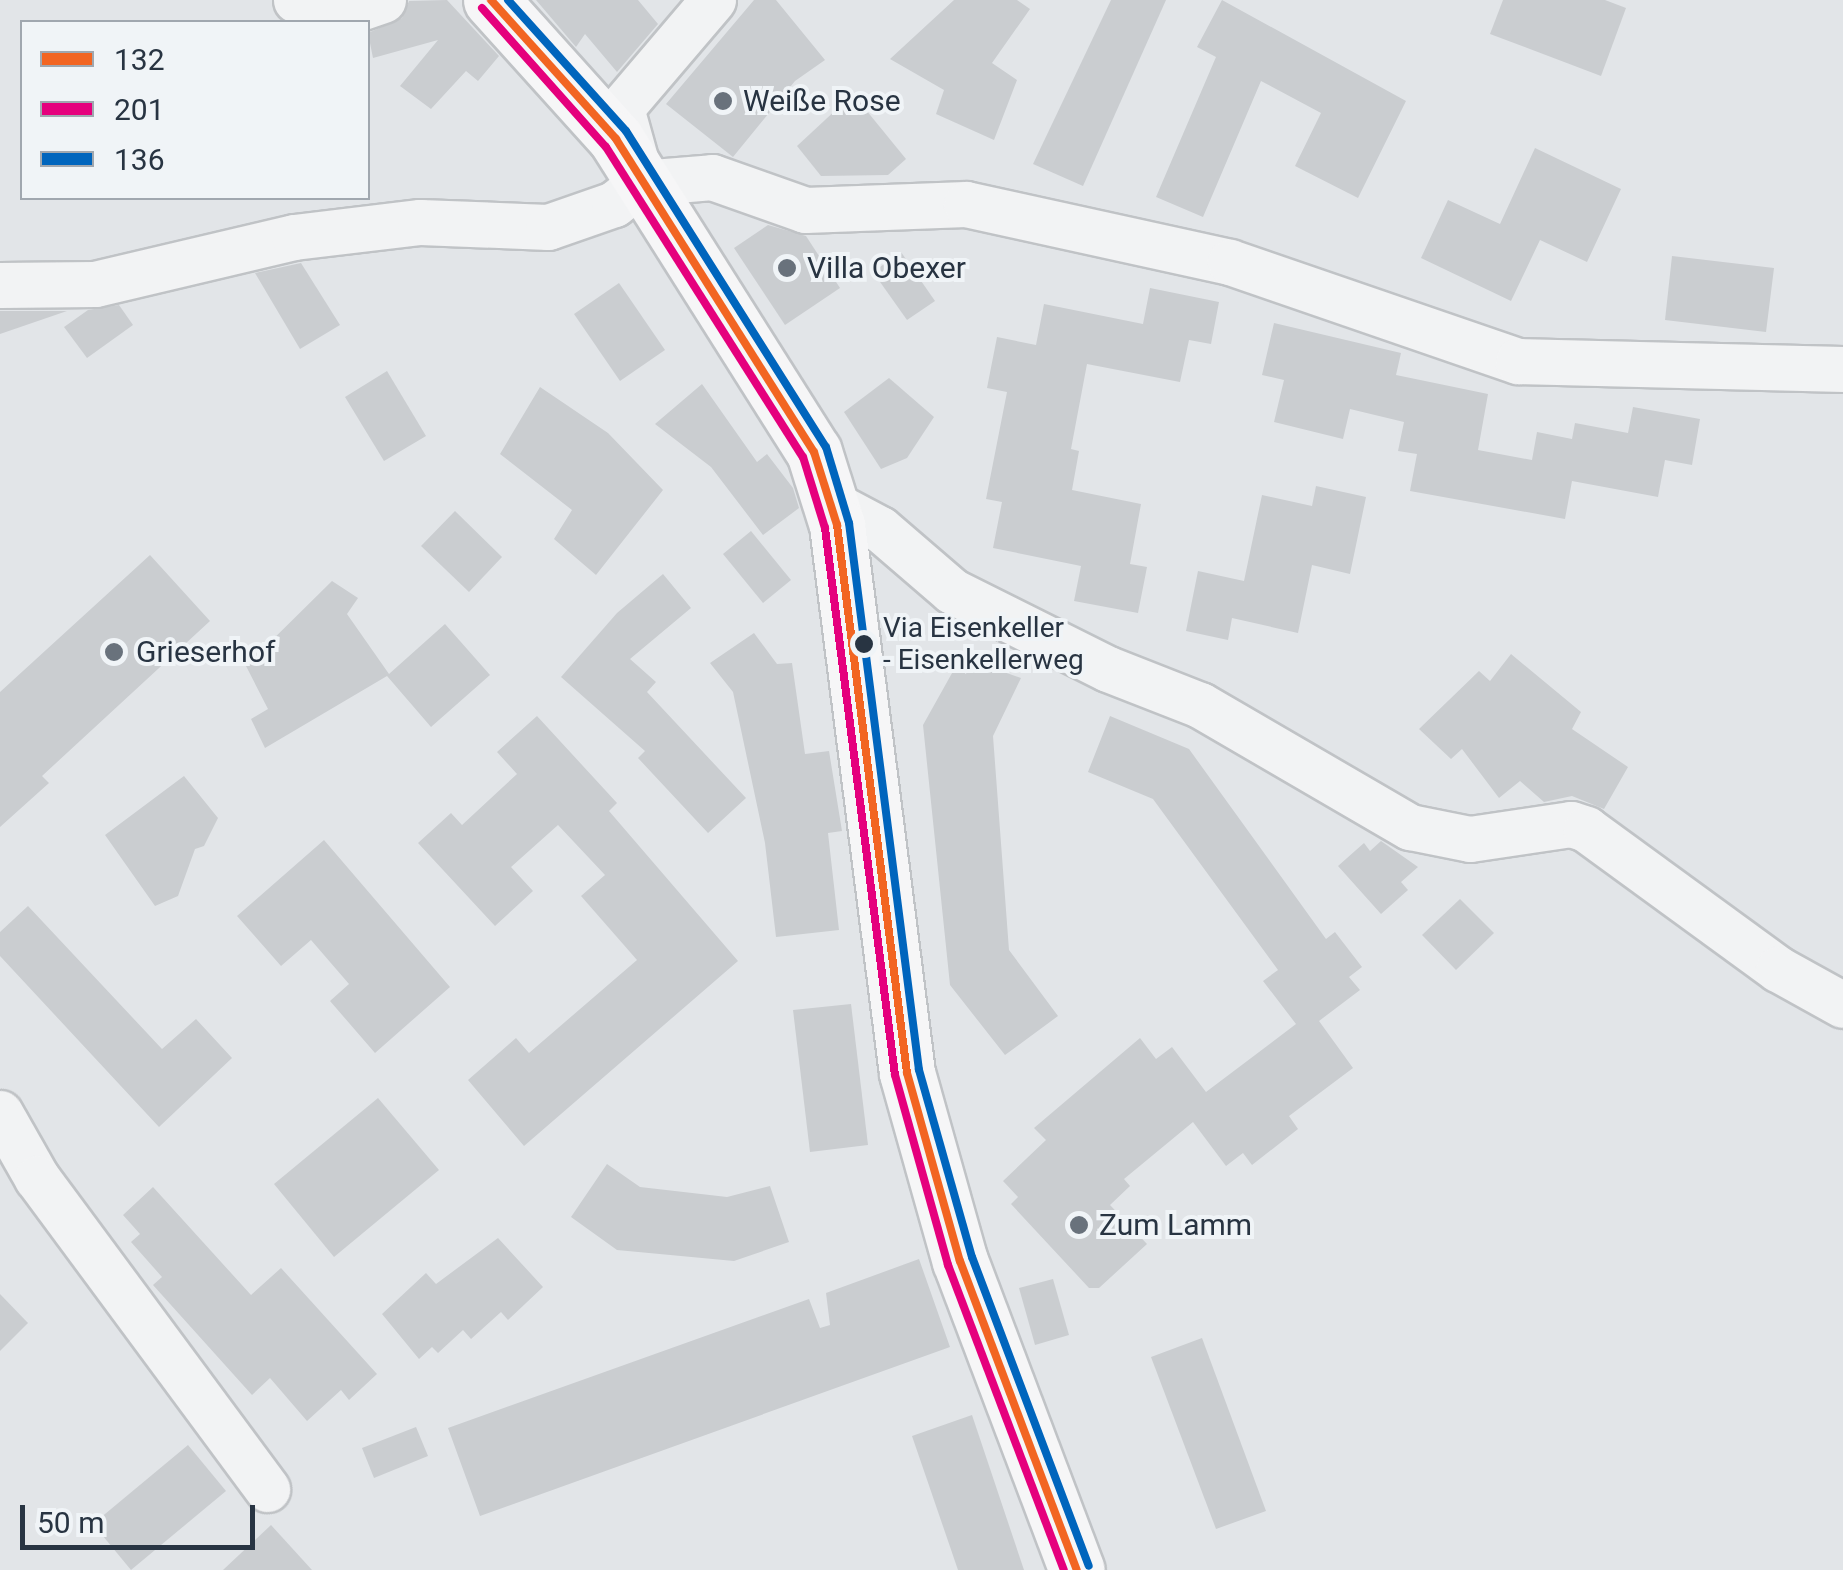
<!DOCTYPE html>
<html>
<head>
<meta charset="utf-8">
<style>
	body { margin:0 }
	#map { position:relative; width:1843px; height:1570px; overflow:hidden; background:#e2e5e8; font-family:Roboto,sans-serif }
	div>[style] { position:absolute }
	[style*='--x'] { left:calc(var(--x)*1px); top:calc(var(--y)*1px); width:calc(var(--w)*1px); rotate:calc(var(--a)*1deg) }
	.building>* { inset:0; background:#cacdd0 }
	.roads { filter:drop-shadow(2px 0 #c0c3c6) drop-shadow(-2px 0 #c0c3c6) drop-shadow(0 2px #c0c3c6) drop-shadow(0 -2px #c0c3c6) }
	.minor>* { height:45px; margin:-22.5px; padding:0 22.5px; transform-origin:22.5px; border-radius:22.5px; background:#f2f3f4 }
	.major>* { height:55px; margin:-27.5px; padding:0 27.5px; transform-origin:27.5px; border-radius:27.5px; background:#f6f6f7 }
	.bus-1>* { height:8px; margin:-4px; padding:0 4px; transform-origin:4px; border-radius:4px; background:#f26522 }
	.bus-2>* { height:8px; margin:-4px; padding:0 4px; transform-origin:4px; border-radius:4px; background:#e5007d }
	.bus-3>* { height:8px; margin:-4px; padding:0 4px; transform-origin:4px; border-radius:4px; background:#0065bd }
	.dots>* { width:28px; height:28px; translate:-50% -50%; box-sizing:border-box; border:5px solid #f0f4f7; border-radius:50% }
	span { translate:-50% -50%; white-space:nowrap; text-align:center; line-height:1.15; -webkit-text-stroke:8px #f0f4f7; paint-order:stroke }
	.bus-label { font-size:28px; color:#283442 }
	.left { translate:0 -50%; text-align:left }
	.poi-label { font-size:30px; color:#283442 }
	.legend { position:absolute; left:20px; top:20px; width:350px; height:180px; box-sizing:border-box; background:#f0f4f7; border:2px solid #a0a7af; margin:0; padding:12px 18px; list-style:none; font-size:30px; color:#283442 }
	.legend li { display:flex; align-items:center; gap:20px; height:50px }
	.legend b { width:50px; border:2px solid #a0a7af }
	.scale { position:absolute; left:20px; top:1505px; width:235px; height:45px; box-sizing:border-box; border:5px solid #283442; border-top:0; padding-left:12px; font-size:30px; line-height:35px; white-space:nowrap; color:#283442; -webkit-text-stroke:8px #f0f4f7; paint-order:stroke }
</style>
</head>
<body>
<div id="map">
	<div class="building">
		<i style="clip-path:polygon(447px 0,499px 56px,478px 81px,466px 71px,431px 109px,400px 86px,438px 40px,373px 58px,368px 33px,402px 18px,409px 1px)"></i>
		<i style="clip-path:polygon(536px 0,638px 0,658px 24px,617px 72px,585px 34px,576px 47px)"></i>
		<i style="clip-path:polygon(754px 0,776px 0,825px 60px,795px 81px,733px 157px,666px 104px)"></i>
		<i style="clip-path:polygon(954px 0,1017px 0,1030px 9px,992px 63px,1017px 80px,994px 140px,936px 114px,944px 90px,890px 59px)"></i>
		<i style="clip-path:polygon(1111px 0,1166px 0,1083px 186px,1033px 164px)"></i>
		<i style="clip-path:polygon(1222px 0,1406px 101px,1358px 198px,1295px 166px,1321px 113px,1261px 81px,1203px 217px,1156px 197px,1216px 57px,1197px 47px)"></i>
		<i style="clip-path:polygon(1503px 0,1605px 0,1626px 8px,1601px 76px,1490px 34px)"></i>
		<i style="clip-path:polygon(853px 94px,906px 159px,888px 175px,821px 176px,797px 146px)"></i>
		<i style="clip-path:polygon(1535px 148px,1621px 189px,1587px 262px,1540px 240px,1511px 301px,1421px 258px,1448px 200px,1500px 224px)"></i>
		<i style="clip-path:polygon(768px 225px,806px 236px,840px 288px,785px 325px,734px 248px)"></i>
		<i style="clip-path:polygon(901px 252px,935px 301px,907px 320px,873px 272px)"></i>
		<i style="clip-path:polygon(1672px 256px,1774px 268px,1766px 332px,1665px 320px)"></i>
		<i style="clip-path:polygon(301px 263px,340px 325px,300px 349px,255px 273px)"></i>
		<i style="clip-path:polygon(619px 283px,665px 350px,620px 381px,574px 314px)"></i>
		<i style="clip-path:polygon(1150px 288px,1219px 302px,1211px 344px,1189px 340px,1180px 382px,1087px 364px,1071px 449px,1079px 451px,1072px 490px,1141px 504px,1130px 564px,1147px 567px,1138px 613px,1074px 601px,1081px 566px,993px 548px,1002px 502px,986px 499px,1007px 392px,987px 388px,997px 337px,1036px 345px,1044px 304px,1143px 324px)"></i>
		<i style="clip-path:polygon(119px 305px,133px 325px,87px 358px,64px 327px,88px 310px)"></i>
		<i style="clip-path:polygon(0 311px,67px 311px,0 334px)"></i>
		<i style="clip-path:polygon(1274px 323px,1401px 353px,1396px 375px,1488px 394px,1478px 450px,1532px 460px,1537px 432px,1572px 439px,1575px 423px,1628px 433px,1633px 407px,1700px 419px,1692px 465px,1665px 460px,1658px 497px,1572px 481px,1565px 519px,1410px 491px,1417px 454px,1398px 451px,1404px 422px,1350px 409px,1343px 439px,1274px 422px,1284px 380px,1262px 375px)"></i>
		<i style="clip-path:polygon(387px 371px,426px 436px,384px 461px,345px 397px)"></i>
		<i style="clip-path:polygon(889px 378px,934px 417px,907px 458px,881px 469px,844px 412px)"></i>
		<i style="clip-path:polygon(702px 384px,757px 462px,767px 454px,793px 488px,799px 508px,763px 535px,711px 467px,655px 424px)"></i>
		<i style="clip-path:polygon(540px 387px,608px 433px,663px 490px,596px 575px,554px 539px,572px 510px,500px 454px)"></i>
		<i style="clip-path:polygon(1316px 486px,1366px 497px,1350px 574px,1312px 565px,1298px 633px,1232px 618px,1228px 640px,1186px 631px,1198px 571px,1244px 581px,1262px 495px,1312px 506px)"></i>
		<i style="clip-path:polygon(455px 511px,502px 557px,469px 592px,421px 546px)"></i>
		<i style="clip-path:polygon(751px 531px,791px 580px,763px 603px,723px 554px)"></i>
		<i style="clip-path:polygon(150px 555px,210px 621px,42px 776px,49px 783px,0 827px,0 692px)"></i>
		<i style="clip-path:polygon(663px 574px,691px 608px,630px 659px,656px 682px,647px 692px,746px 798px,708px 833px,638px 758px,645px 751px,561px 677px,617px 613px)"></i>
		<i style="clip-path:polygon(332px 581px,358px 598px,347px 614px,389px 674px,445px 624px,490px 675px,431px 727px,387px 676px,265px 748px,251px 719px,268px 709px,246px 666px)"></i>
		<i style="clip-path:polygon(754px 633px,777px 664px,792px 663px,805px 754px,829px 751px,842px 831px,828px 833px,839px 930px,776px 937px,765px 843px,733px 692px,710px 663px)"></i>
		<i style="clip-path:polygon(1511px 654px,1581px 712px,1572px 729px,1628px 767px,1604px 809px,1572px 796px,1544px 802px,1520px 781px,1499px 798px,1462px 749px,1451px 759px,1419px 729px,1479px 671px,1490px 681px)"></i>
		<i style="clip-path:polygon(961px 657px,1021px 678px,993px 736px,1009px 950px,1058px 1016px,1005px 1055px,950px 985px,923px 725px)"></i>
		<i style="clip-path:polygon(537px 716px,617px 803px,609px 811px,738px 961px,524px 1146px,468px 1080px,516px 1038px,529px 1053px,637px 960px,581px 896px,605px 875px,558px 825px,511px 867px,533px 891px,495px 926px,418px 843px,451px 813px,462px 825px,517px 774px,497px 752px)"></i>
		<i style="clip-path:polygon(1110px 716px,1189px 749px,1326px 939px,1335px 932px,1362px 967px,1349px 977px,1360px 990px,1319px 1021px,1353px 1068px,1289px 1116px,1298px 1129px,1252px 1165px,1243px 1153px,1226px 1166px,1193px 1122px,1124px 1179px,1130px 1186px,1110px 1205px,1147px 1244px,1099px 1288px,1089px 1288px,1011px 1204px,1018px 1197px,1003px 1181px,1046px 1140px,1034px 1128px,1140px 1038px,1156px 1059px,1172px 1047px,1206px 1092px,1296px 1024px,1263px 981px,1278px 970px,1153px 799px,1088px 772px)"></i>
		<i style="clip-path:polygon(184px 776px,218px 818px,204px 846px,195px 849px,178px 896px,155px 906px,105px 835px)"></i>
		<i style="clip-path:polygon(324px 840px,450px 987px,375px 1053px,330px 1001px,349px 984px,311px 940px,281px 966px,237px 916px)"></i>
		<i style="clip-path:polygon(1381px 841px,1418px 867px,1401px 882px,1408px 890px,1381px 914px,1338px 866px,1364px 843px,1370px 851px)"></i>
		<i style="clip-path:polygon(1460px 899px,1494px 933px,1456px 970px,1422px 935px)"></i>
		<i style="clip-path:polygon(28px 906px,162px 1049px,196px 1019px,232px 1058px,159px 1127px,0 956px,0 932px)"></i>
		<i style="clip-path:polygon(851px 1004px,868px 1145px,810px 1152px,793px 1010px)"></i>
		<i style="clip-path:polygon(378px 1098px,439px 1170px,334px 1257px,274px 1184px)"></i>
		<i style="clip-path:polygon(607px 1164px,640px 1187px,727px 1197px,770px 1186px,789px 1242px,734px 1261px,617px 1250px,571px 1217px)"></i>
		<i style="clip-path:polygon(153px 1187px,251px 1295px,281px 1268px,377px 1374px,349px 1400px,341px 1390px,307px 1421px,270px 1378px,252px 1395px,153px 1285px,162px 1277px,131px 1242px,140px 1234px,123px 1215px)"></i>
		<i style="clip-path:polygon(498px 1238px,543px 1287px,508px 1320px,501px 1312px,471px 1339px,463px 1330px,438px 1353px,432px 1347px,419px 1359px,382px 1314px,426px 1273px,436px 1284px)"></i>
		<i style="clip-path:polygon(919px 1259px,950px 1347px,480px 1516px,448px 1428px,809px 1299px,820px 1328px,830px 1325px,826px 1293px)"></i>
		<i style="clip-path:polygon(1053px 1279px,1069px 1335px,1035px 1345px,1019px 1288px)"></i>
		<i style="clip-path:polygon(0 1294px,28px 1323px,0 1351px)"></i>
		<i style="clip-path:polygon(1202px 1338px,1266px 1511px,1216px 1529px,1151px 1357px)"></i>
		<i style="clip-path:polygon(972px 1415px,1024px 1570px,958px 1570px,912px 1436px)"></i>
		<i style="clip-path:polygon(416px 1427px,428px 1456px,374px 1478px,362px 1448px)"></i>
		<i style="clip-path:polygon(188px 1445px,226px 1491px,131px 1570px,93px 1524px)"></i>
		<i style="clip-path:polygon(271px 1525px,312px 1570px,223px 1570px)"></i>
	</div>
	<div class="roads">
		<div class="minor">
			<i style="--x:296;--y:0;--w:53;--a:13"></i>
			<i style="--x:348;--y:12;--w:37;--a:-19"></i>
			<i style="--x:636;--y:162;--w:56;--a:-105.5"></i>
			<i style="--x:621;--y:108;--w:142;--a:-49.6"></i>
			<i style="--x:641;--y:183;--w:71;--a:-4.8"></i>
			<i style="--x:712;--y:177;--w:99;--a:19.5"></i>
			<i style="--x:805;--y:210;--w:161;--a:-2.1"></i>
			<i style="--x:966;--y:204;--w:270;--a:12.4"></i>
			<i style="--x:1230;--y:262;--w:305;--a:19"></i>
			<i style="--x:1518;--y:361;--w:325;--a:1.4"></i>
			<i style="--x:0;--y:285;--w:95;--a:-0.6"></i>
			<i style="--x:95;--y:284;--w:204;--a:-13.3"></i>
			<i style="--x:294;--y:237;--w:127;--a:-6.8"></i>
			<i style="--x:420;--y:222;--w:128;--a:2.2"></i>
			<i style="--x:548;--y:227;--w:70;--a:-19.2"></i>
			<i style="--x:614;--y:204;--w:34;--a:-38"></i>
			<i style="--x:831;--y:503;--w:55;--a:28"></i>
			<i style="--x:880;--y:529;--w:95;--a:40.7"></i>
			<i style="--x:952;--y:591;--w:174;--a:26.6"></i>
			<i style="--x:1108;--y:669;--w:99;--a:21.4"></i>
			<i style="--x:1200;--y:705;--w:243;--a:30.2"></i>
			<i style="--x:1410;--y:827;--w:61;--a:11.3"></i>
			<i style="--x:1470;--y:839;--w:102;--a:-8.4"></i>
			<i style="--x:1571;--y:824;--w:16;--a:18"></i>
			<i style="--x:1586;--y:829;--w:238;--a:36.1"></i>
			<i style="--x:1778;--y:969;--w:74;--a:29"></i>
			<i style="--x:0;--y:1113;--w:75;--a:60.4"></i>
			<i style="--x:37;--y:1178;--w:387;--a:53.5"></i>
		</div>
		<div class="major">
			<i style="--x:491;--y:0;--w:187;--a:48"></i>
			<i style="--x:616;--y:139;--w:370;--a:57.7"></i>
			<i style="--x:814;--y:452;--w:77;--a:72.5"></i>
			<i style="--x:837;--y:525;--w:552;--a:82.72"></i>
			<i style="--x:907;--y:1073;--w:195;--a:74.3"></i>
			<i style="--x:960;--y:1261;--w:330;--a:69.3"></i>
		</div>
	</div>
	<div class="bus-1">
		<i style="--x:491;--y:0;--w:187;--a:48"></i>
		<i style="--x:616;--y:139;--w:370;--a:57.7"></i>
		<i style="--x:814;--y:452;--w:77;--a:72.5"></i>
		<i style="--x:837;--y:525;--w:552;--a:82.72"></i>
		<i style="--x:907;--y:1073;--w:195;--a:74.3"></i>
		<i style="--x:960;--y:1261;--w:330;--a:69.3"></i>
	</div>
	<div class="bus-2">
		<i style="--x:482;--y:8;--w:186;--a:48.3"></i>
		<i style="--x:606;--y:147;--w:367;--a:57.6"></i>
		<i style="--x:803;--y:457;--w:74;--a:72.8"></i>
		<i style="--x:825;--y:528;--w:551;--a:82.71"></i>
		<i style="--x:895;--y:1075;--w:197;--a:74.4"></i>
		<i style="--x:948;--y:1265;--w:326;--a:69.2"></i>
	</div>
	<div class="bus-3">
		<i style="--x:508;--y:0;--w:176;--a:48"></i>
		<i style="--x:626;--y:131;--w:374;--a:57.7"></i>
		<i style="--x:826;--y:447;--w:79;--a:73.2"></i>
		<i style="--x:849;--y:523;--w:551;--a:82.71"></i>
		<i style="--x:919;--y:1070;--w:194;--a:74.2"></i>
		<i style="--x:972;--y:1257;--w:330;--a:69.3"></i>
	</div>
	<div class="dots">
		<i style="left:723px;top:101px;background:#69727c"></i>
		<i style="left:787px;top:268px;background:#69727c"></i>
		<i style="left:864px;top:644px;background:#283442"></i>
		<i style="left:114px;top:652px;background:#69727c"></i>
		<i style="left:1079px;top:1225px;background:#69727c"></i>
	</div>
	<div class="bus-label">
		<span class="left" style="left:883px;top:644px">Via Eisenkeller<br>- Eisenkellerweg</span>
	</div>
	<div class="poi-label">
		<span class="left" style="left:743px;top:101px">Weiße Rose</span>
		<span class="left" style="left:807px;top:268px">Villa Obexer</span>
		<span class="left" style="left:136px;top:652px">Grieserhof</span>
		<span class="left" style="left:1099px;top:1225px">Zum Lamm</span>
	</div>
	<ul class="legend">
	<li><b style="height:12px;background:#f26522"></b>132</li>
	<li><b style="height:12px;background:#e5007d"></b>201</li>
	<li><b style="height:12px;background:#0065bd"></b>136</li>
	</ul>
	<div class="scale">50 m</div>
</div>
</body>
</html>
